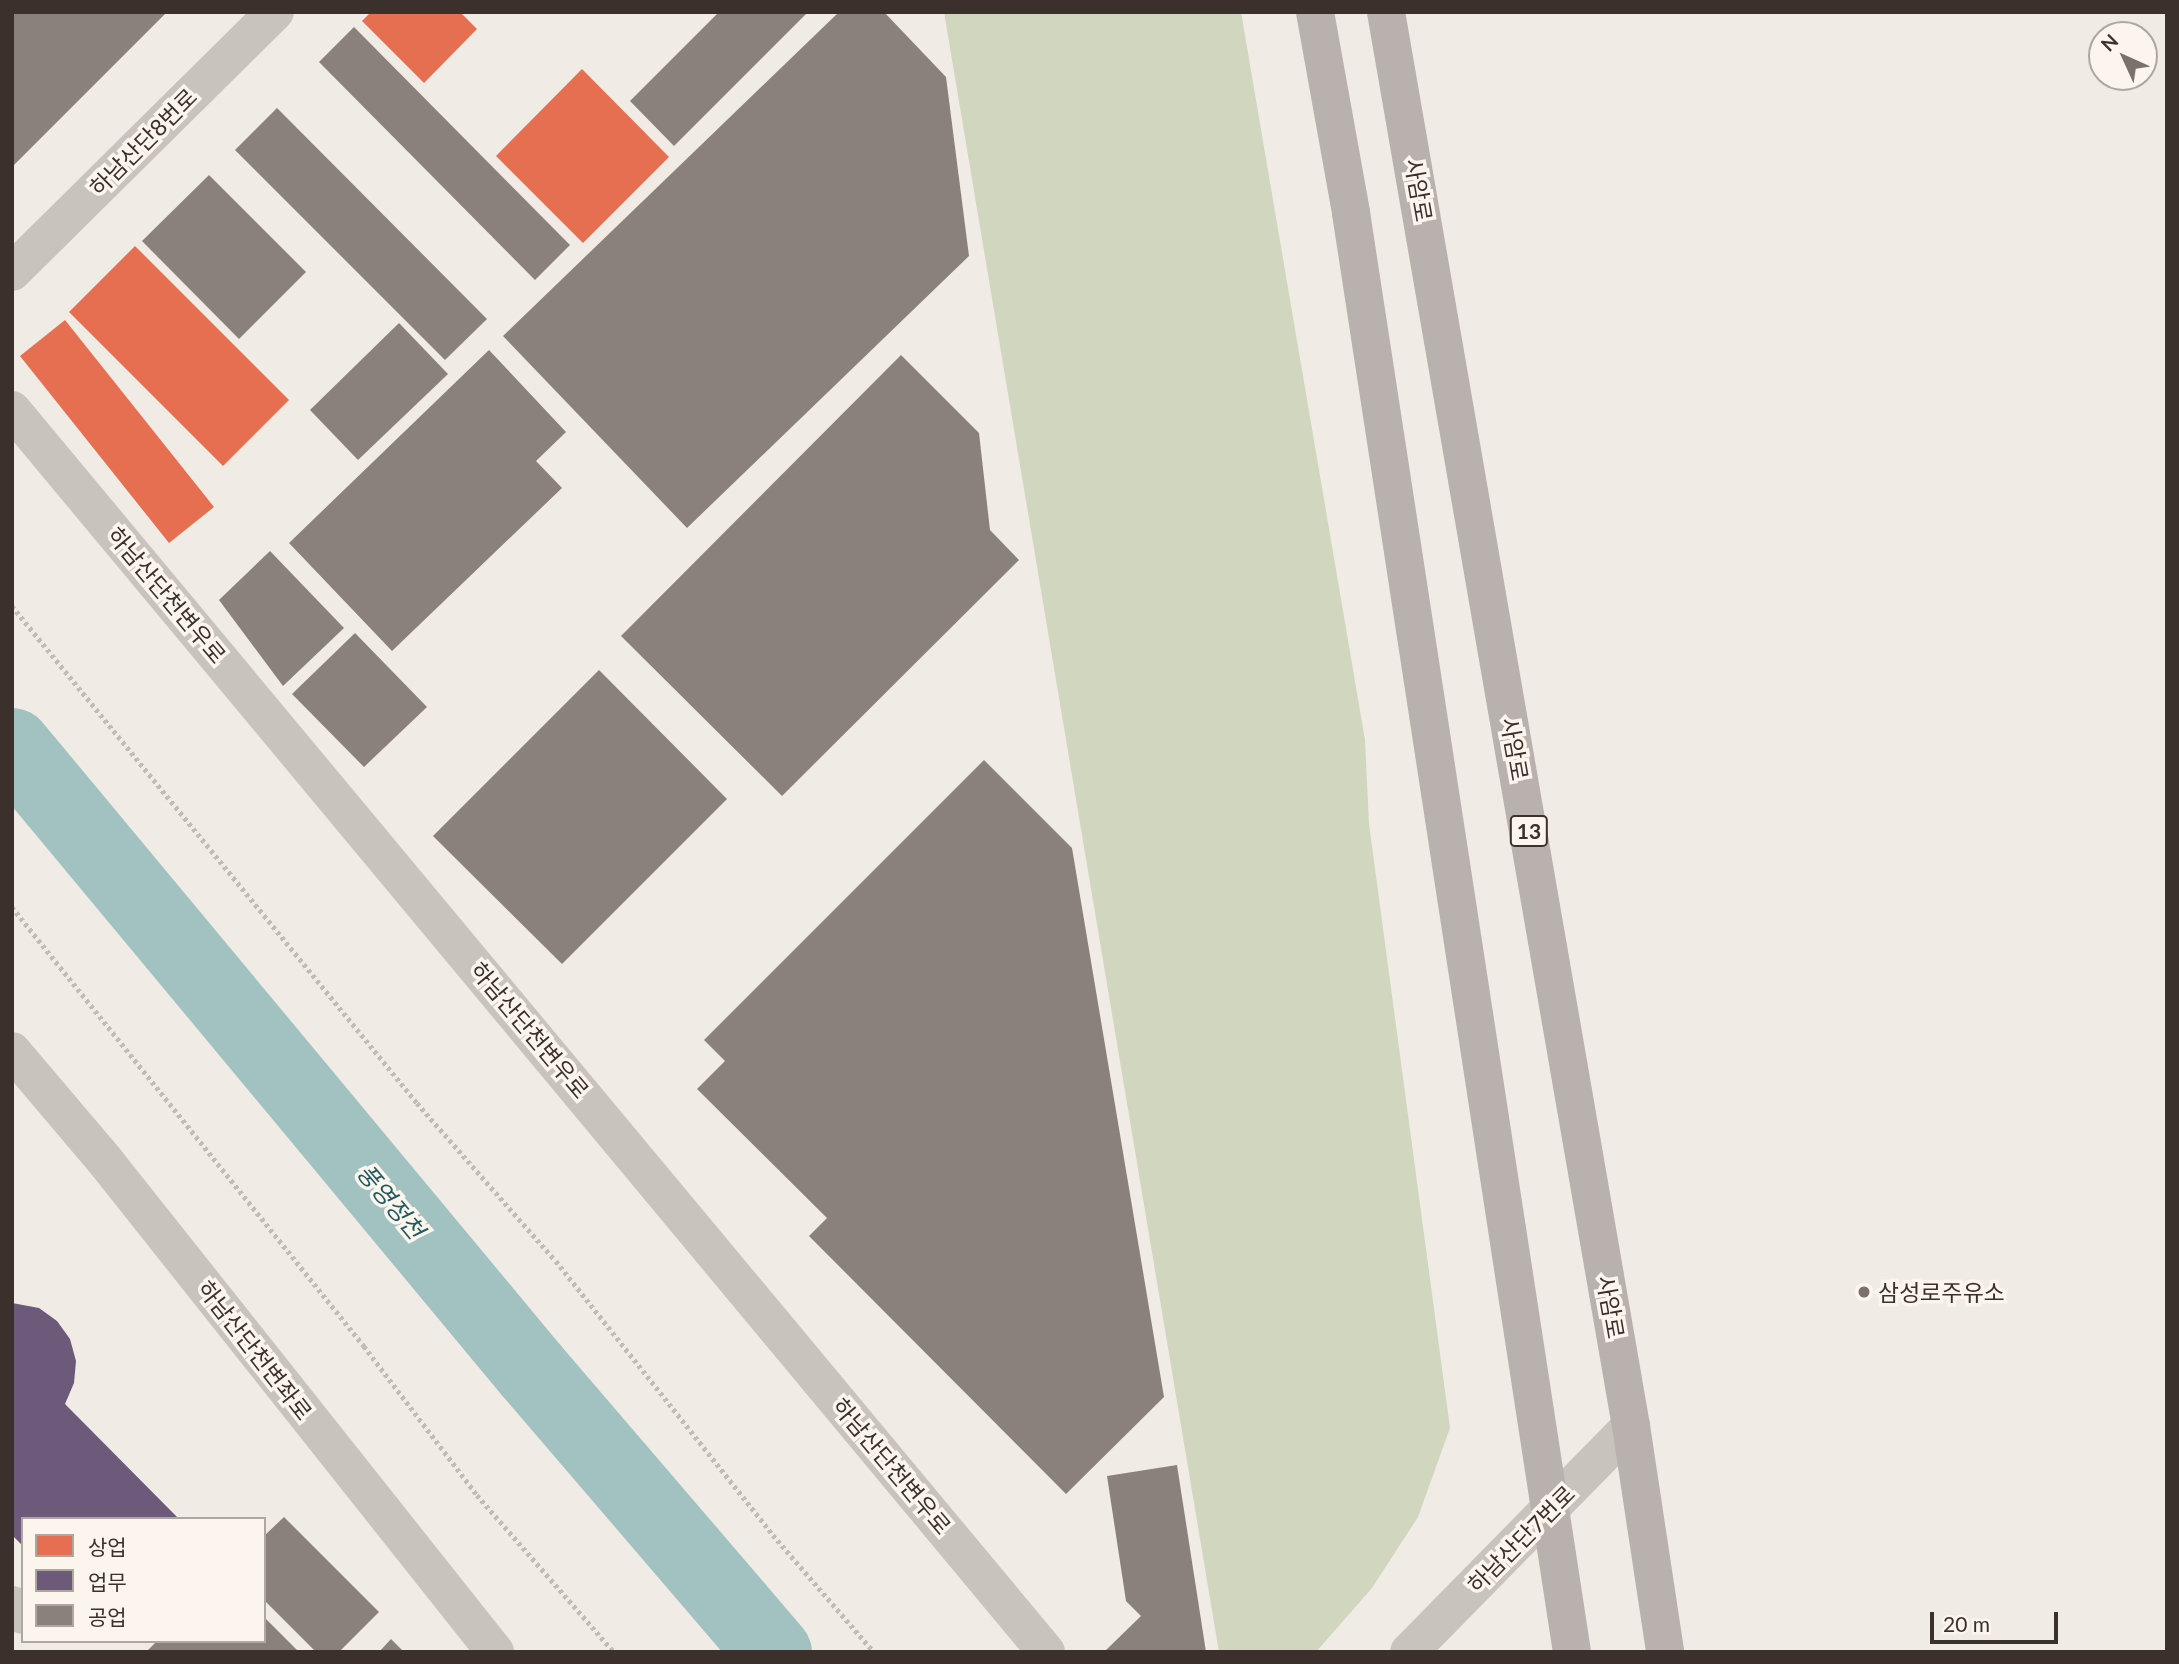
<!DOCTYPE html>
<html>
<head>
<meta charset="utf-8">
<style>
	body { margin:0 }
	#map { position:relative; width:2179px; height:1664px; overflow:hidden; background:#f0ebe5; font-family:Lato,"Noto Sans KR",sans-serif }
	div>[style] { position:absolute }
	[style*='--x'] { left:calc(var(--x)*1px); top:calc(var(--y)*1px); width:calc(var(--w)*1px); rotate:calc(var(--a)*1deg) }
	.green>* { inset:0; background:#d1d6bf }
	.shops>* { inset:0; background:#e76f51 }
	.offices>* { inset:0; background:#6d597a }
	.industry>* { inset:0; background:#8a817c }
	.river>* { height:77px; margin:-38.5px; padding:0 38.5px; transform-origin:38.5px; border-radius:38.5px; background:#a1c2c1 }
	.path>* { height:4.5px; margin-top:-2.25px; transform-origin:0; background:repeating-linear-gradient(90deg,#c2bbb6 0 3.5px,transparent 0 7px) }
	.minor>* { height:38px; margin:-19px; padding:0 19px; transform-origin:19px; border-radius:19px; background:#c9c3be }
	.major>* { height:38px; margin:-19px; padding:0 19px; transform-origin:19px; border-radius:19px; background:#b8b1ad }
	.dots>* { width:19px; height:19px; translate:-50% -50%; box-sizing:border-box; border:4px solid #fbf5ee; border-radius:50% }
	span { translate:-50% -50%; white-space:nowrap; text-align:center; line-height:1.15; -webkit-text-stroke:7px #fbf5ee; paint-order:stroke }
	.shield-label span { padding:2px 5px; background:#fbf5ee; border:2px solid; border-radius:5px; -webkit-text-stroke-width:0 }
	.shield-label { font-size:21px; color:#3b302b; font-weight:700 }
	.street-label { font-size:23px; color:#3b302b }
	.poi-label { font-size:23px; color:#3b302b }
	.left { translate:0 -50%; text-align:left }
	.water-label { font-size:24px; color:#1f5a5e; font-style:italic }
	.frame { position:absolute; inset:0; border:14px solid #3b302b; pointer-events:none }
	.legend { position:absolute; left:21px; top:1517px; width:245px; height:126px; box-sizing:border-box; background:#fbf5ee; border:2px solid #aea6a0; margin:0; padding:9px 12px; list-style:none; font-size:21px; color:#3b302b }
	.legend li { display:flex; align-items:center; gap:14px; height:35px }
	.legend b { width:35px; border:2px solid #aea6a0 }
	.north { position:absolute; left:2088px; top:21px; width:70px; height:70px; box-sizing:border-box; background:#fbf5ee; border:2px solid #aea6a0; border-radius:50%; rotate:315deg; font-size:19px; font-weight:700; line-height:28px; text-align:center; color:#3b302b }
	.north::after { content:''; display:block; margin:auto; width:24px; height:32px; background:#7a716c; clip-path:polygon(50% 0,100% 100%,50% 72%,0 100%) }
	.scale { position:absolute; left:1930px; top:1612px; width:128px; height:32px; box-sizing:border-box; border:4px solid #3b302b; border-top:0; padding-left:9px; font-size:21px; line-height:24px; white-space:nowrap; color:#3b302b; -webkit-text-stroke:5px #fbf5ee; paint-order:stroke }
</style>
</head>
<body>
<div id="map">
	<div class="green">
		<i style="clip-path:polygon(944px 12px,1241px 12px,1365px 740px,1369px 824px,1450px 1428px,1418px 1517px,1372px 1588px,1316px 1652px,1219px 1652px)"></i>
	</div>
	<div class="shops">
		<i style="clip-path:polygon(371px 12px,460px 12px,477px 29px,424px 83px,362px 21px)"></i>
		<i style="clip-path:polygon(582px 69px,669px 157px,583px 243px,496px 156px)"></i>
		<i style="clip-path:polygon(135px 246px,289px 400px,223px 466px,69px 312px)"></i>
		<i style="clip-path:polygon(65px 320px,214px 507px,169px 543px,20px 356px)"></i>
	</div>
	<div class="offices">
		<i style="clip-path:polygon(12px 1303px,39px 1308px,57px 1321px,70px 1339px,76px 1361px,74px 1383px,65px 1404px,179px 1519px,23px 1519px,23px 1546px,12px 1535px)"></i>
	</div>
	<div class="industry">
		<i style="clip-path:polygon(12px 12px,167px 12px,12px 167px)"></i>
		<i style="clip-path:polygon(719px 12px,808px 12px,674px 146px,630px 101px)"></i>
		<i style="clip-path:polygon(839px 12px,884px 12px,946px 77px,969px 256px,687px 528px,503px 336px)"></i>
		<i style="clip-path:polygon(354px 27px,570px 245px,535px 280px,319px 62px)"></i>
		<i style="clip-path:polygon(277px 108px,487px 319px,445px 360px,235px 150px)"></i>
		<i style="clip-path:polygon(209px 175px,306px 272px,239px 339px,142px 241px)"></i>
		<i style="clip-path:polygon(399px 323px,448px 374px,358px 460px,310px 410px)"></i>
		<i style="clip-path:polygon(489px 350px,566px 432px,536px 461px,562px 488px,392px 651px,289px 543px)"></i>
		<i style="clip-path:polygon(901px 355px,979px 433px,990px 530px,1019px 560px,782px 796px,621px 636px)"></i>
		<i style="clip-path:polygon(270px 551px,344px 628px,283px 686px,219px 600px)"></i>
		<i style="clip-path:polygon(355px 633px,427px 707px,364px 767px,292px 694px)"></i>
		<i style="clip-path:polygon(599px 670px,727px 799px,562px 964px,433px 836px)"></i>
		<i style="clip-path:polygon(984px 760px,1072px 848px,1164px 1397px,1066px 1494px,809px 1236px,827px 1218px,697px 1089px,725px 1061px,704px 1040px)"></i>
		<i style="clip-path:polygon(1177px 1465px,1206px 1652px,1104px 1652px,1141px 1616px,1126px 1601px,1107px 1476px)"></i>
		<i style="clip-path:polygon(284px 1517px,379px 1612px,339px 1652px,316px 1652px,264px 1600px,264px 1536px)"></i>
		<i style="clip-path:polygon(264px 1617px,299px 1652px,146px 1652px,157px 1641px,264px 1641px)"></i>
		<i style="clip-path:polygon(391px 1639px,404px 1652px,379px 1652px)"></i>
	</div>
	<div class="river">
		<i style="--x:12;--y:746;--w:812;--a:50.25"></i>
		<i style="--x:531;--y:1370;--w:372;--a:49.4"></i>
	</div>
	<div class="path">
		<i style="--x:12;--y:606;--w:641;--a:50.82"></i>
		<i style="--x:417;--y:1103;--w:210;--a:48.7"></i>
		<i style="--x:556;--y:1261;--w:350;--a:51.6"></i>
		<i style="--x:773;--y:1535;--w:155;--a:49.2"></i>
		<i style="--x:12;--y:907;--w:563;--a:51.28"></i>
		<i style="--x:364;--y:1346;--w:187;--a:52.8"></i>
		<i style="--x:477;--y:1495;--w:208;--a:48.9"></i>
	</div>
	<div class="minor">
		<i style="--x:12;--y:272;--w:370;--a:-44.7"></i>
		<i style="--x:12;--y:410;--w:1616;--a:50.22"></i>
		<i style="--x:12;--y:1051;--w:145;--a:49.7"></i>
		<i style="--x:106;--y:1162;--w:626;--a:51.55"></i>
		<i style="--x:12;--y:1605;--w:15;--a:42"></i>
		<i style="--x:1409;--y:1652;--w:317;--a:-45.5"></i>
	</div>
	<div class="major">
		<i style="--x:1315;--y:12;--w:204;--a:79.8"></i>
		<i style="--x:1351;--y:213;--w:1456;--a:81.27"></i>
		<i style="--x:1386;--y:12;--w:1435;--a:80.17"></i>
		<i style="--x:1631;--y:1426;--w:229;--a:81.4"></i>
	</div>
	<div class="dots">
		<i style="left:1864px;top:1292px;background:#7a716c"></i>
	</div>
	<div class="shield-label">
		<span style="left:1529px;top:831px">13</span>
	</div>
	<div class="street-label">
		<span style="left:143px;top:142px;rotate:-45deg">하남산단8번로</span>
		<span style="left:1419px;top:190px;rotate:80deg">사암로</span>
		<span style="left:167px;top:595px;rotate:50deg">하남산단천변우로</span>
		<span style="left:1515px;top:749px;rotate:80deg">사암로</span>
		<span style="left:530px;top:1030px;rotate:50deg">하남산단천변우로</span>
		<span style="left:1611px;top:1307px;rotate:80deg">사암로</span>
		<span style="left:255px;top:1350px;rotate:52deg">하남산단천변좌로</span>
		<span style="left:892px;top:1466px;rotate:50deg">하남산단천변우로</span>
		<span style="left:1521px;top:1539px;rotate:-45deg">하남산단7번로</span>
	</div>
	<div class="poi-label">
		<span class="left" style="left:1878px;top:1292px">삼성로주유소</span>
	</div>
	<div class="water-label">
		<span style="left:391px;top:1201px;rotate:50deg">풍영정천</span>
	</div>
	<div class="frame"></div>
	<ul class="legend">
	<li><b style="height:19px;background:#e76f51"></b>상업</li>
	<li><b style="height:19px;background:#6d597a"></b>업무</li>
	<li><b style="height:19px;background:#8a817c"></b>공업</li>
	</ul>
	<div class="north">N</div>
	<div class="scale">20 m</div>
</div>
</body>
</html>
